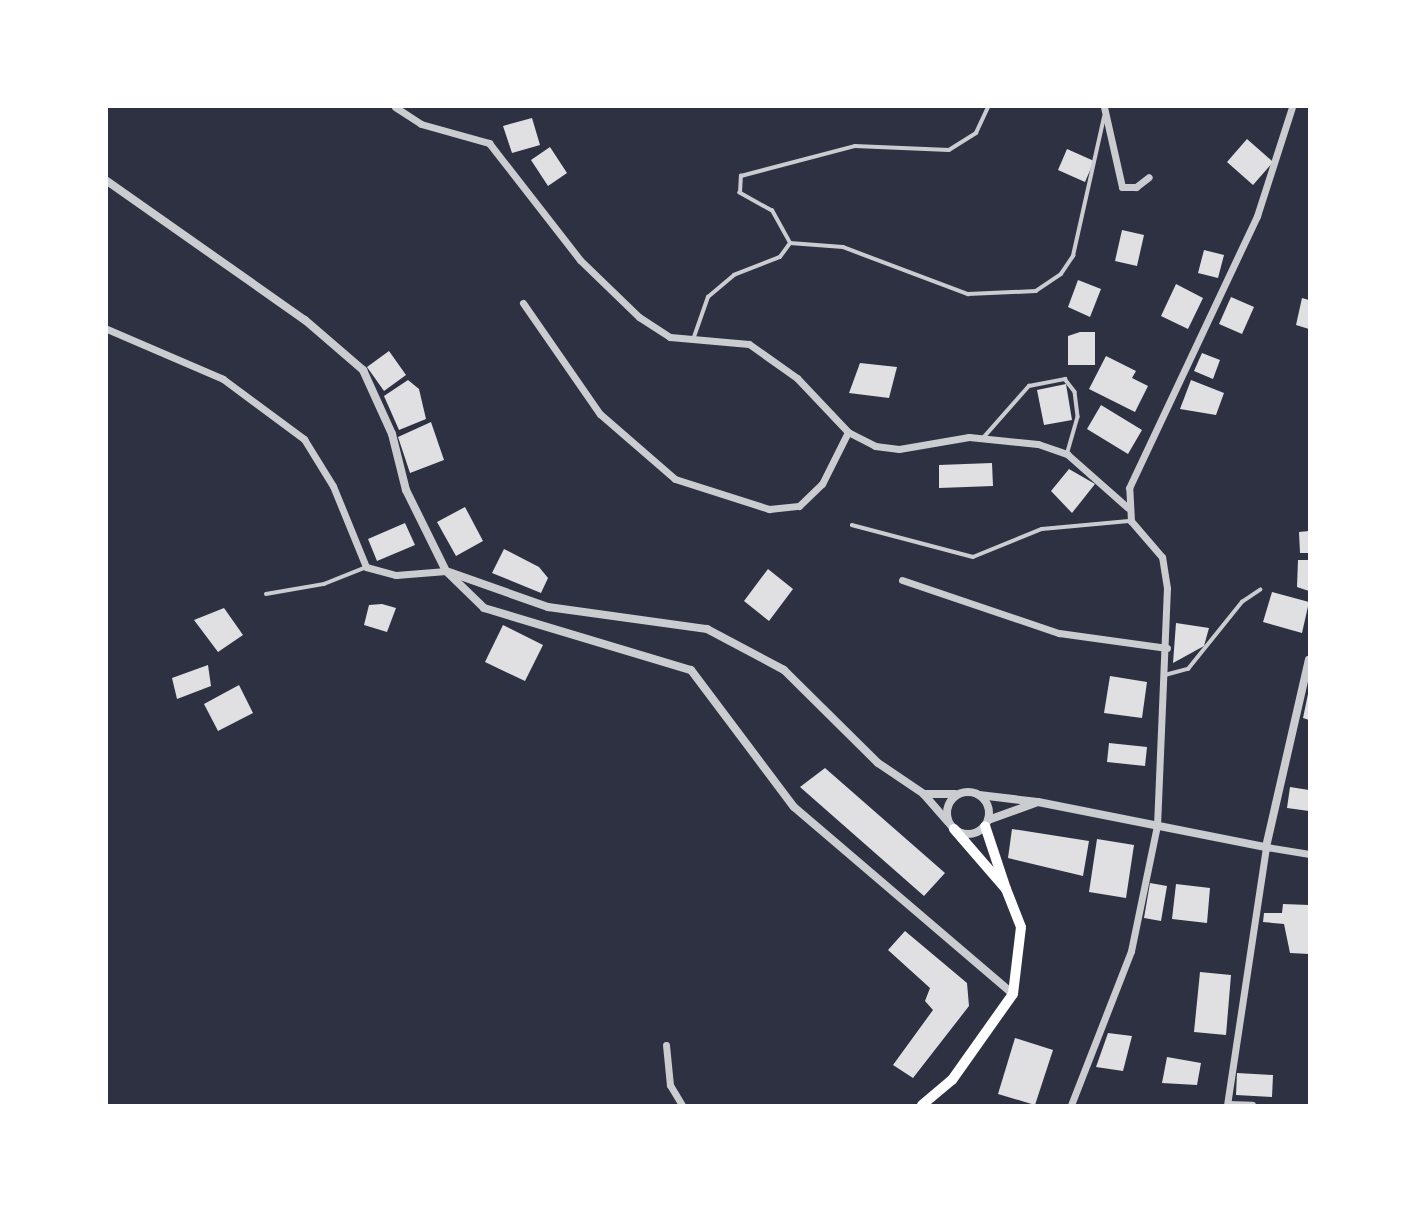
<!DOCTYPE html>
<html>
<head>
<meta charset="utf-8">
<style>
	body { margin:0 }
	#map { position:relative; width:1416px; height:1212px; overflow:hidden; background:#2d3142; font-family:"Titillium Web",sans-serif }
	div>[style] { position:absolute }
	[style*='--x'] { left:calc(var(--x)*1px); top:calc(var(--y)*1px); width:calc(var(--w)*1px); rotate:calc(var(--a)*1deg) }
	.building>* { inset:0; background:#e0e0e3 }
	.service>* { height:3.5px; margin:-1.75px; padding:0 1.75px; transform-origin:1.75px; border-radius:1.75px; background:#caccd0 }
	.minor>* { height:7px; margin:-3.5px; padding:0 3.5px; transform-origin:3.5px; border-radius:3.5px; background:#caccd0 }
	.tertiary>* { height:8px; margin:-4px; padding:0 4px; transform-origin:4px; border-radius:4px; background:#caccd0 }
	.tertiary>.ring { margin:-4px; padding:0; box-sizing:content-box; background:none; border:8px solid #caccd0; border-radius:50% }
	.secondary>* { height:10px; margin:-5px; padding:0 5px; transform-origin:5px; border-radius:5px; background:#fff }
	span { translate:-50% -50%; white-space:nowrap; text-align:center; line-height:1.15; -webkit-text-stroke:5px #fff; paint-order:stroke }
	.frame { position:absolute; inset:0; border:108px solid #fff; pointer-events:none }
</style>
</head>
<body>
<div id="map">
	<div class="building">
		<i style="clip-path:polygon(532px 118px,540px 145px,512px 153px,503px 126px)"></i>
		<i style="clip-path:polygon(1247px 139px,1273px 162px,1253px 185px,1227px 162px)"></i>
		<i style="clip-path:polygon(550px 147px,567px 173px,548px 186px,531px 160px)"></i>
		<i style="clip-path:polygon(1067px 149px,1094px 161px,1085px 182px,1058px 170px)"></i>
		<i style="clip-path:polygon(1122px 230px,1144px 235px,1137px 266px,1115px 261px)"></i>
		<i style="clip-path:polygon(1204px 250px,1224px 255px,1218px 278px,1198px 273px)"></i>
		<i style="clip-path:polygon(1078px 280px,1101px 289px,1090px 317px,1068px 307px)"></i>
		<i style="clip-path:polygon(1176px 284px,1203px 298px,1188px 329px,1161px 316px)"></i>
		<i style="clip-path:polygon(1231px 297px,1254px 307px,1242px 334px,1219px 324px)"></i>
		<i style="clip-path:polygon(1302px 298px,1309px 300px,1309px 329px,1296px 325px)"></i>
		<i style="clip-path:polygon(1080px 332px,1095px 332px,1095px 365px,1068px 365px,1068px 336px)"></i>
		<i style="clip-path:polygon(389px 351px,406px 375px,384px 391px,367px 367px)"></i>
		<i style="clip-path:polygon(1202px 353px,1220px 360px,1213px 379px,1194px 371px)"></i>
		<i style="clip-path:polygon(1106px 356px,1136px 371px,1132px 378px,1148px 386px,1135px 412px,1089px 389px)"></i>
		<i style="clip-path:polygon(860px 363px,897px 367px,889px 398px,849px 393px)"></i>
		<i style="clip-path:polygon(408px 380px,419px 389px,426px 419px,399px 430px,384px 396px)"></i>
		<i style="clip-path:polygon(1191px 380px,1224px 393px,1216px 415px,1180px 409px)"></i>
		<i style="clip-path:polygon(1066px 384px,1072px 420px,1044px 425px,1037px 390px)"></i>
		<i style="clip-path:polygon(1101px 405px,1142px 430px,1128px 454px,1087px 429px)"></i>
		<i style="clip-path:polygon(431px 422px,444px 460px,410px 473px,398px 437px)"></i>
		<i style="clip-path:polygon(992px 463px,993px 486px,939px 488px,939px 465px)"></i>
		<i style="clip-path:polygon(1069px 469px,1095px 484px,1072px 513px,1051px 491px)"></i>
		<i style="clip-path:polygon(465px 507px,483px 541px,456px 556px,437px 522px)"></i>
		<i style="clip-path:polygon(405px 523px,415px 545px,377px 561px,368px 539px)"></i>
		<i style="clip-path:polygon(1309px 531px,1309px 553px,1300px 553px,1299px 532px)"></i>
		<i style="clip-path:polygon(504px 549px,539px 567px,548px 578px,541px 593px,492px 573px)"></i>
		<i style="clip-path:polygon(1298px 560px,1309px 560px,1309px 591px,1297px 587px)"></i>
		<i style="clip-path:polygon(768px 569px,793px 589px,769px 621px,744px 601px)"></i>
		<i style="clip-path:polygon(1272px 592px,1309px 602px,1302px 633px,1263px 622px)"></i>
		<i style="clip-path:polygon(382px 604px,396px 608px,387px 632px,364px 625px,369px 605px)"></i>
		<i style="clip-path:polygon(224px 608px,243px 635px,218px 652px,194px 620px)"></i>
		<i style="clip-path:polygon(1176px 623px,1209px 628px,1204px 646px,1173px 663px)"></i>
		<i style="clip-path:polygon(503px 625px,543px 645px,525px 681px,485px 662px)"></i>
		<i style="clip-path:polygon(208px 665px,211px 686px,177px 699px,172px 678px)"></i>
		<i style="clip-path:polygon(1110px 676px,1147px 682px,1142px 718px,1104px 713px)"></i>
		<i style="clip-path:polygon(239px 685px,253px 713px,218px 731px,204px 704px)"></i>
		<i style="clip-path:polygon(1308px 694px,1309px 694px,1309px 720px,1303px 718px)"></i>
		<i style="clip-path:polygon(1109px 743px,1147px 747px,1145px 766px,1107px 762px)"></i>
		<i style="clip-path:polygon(825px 768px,945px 873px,924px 896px,800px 787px)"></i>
		<i style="clip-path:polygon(1290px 787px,1309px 790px,1309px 811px,1287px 808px)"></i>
		<i style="clip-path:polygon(1012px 829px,1089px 841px,1083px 876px,1008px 858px)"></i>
		<i style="clip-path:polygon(1097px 839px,1134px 845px,1126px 898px,1089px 892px)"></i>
		<i style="clip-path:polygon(1150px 883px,1167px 886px,1161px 921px,1144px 918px)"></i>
		<i style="clip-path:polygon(1176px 884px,1210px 888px,1207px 923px,1172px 919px)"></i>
		<i style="clip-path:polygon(1283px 904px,1309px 905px,1309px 954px,1290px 953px,1284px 924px,1263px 922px,1264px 913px,1282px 913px)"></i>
		<i style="clip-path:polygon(905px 931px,967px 983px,969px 1006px,913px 1078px,893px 1065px,933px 1010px,925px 1001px,930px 988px,888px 950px)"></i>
		<i style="clip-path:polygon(1200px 972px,1231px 975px,1226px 1035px,1194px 1032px)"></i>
		<i style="clip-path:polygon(1108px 1033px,1132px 1036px,1123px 1071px,1096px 1067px)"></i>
		<i style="clip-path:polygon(1015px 1038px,1053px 1050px,1035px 1105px,998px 1094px)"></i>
		<i style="clip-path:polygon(1167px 1057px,1201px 1063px,1197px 1085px,1162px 1083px)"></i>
		<i style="clip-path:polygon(1237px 1073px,1273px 1075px,1272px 1097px,1236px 1095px)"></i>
	</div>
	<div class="service">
		<i style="--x:790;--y:243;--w:53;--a:4.3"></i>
		<i style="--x:843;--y:247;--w:134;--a:20.6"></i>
		<i style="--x:968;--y:294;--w:68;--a:-2.5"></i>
		<i style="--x:1036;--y:291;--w:30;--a:-34"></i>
		<i style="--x:1061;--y:274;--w:22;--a:-56"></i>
		<i style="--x:1073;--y:256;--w:142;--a:-77.4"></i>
		<i style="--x:694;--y:337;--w:42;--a:-70.7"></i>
		<i style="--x:708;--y:297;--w:34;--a:-40"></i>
		<i style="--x:734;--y:275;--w:49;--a:-21.4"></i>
		<i style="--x:780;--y:257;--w:17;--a:-54"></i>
		<i style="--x:790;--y:243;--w:37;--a:-119"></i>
		<i style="--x:772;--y:211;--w:37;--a:-151"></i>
		<i style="--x:740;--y:193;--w:17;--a:-87"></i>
		<i style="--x:741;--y:176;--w:118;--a:-14.7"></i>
		<i style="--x:855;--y:146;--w:94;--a:2.4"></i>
		<i style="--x:949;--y:150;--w:32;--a:-32"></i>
		<i style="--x:976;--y:133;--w:29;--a:-65"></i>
		<i style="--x:984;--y:437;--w:68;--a:-48.6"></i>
		<i style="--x:1029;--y:386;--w:37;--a:-11"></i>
		<i style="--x:1065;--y:379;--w:16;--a:52"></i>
		<i style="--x:1075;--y:392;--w:25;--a:83"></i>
		<i style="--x:1078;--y:417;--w:36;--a:106"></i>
		<i style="--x:852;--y:525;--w:125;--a:14.8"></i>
		<i style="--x:973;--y:557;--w:74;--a:-22.1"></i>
		<i style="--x:1042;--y:529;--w:87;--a:-5.3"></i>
		<i style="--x:266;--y:594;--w:59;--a:-9.8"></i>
		<i style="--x:324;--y:584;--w:43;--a:-21.8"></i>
		<i style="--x:1165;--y:675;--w:24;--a:-15"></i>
		<i style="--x:1188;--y:669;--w:86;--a:-51.1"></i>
		<i style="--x:1242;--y:602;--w:22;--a:-34"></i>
	</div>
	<div class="minor">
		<i style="--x:395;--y:107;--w:31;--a:33"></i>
		<i style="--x:421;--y:124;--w:71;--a:15.6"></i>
		<i style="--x:489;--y:143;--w:148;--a:52.1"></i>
		<i style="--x:580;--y:260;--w:82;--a:44"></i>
		<i style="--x:639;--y:317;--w:37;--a:33"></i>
		<i style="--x:670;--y:337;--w:79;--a:5.1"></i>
		<i style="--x:749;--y:344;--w:59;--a:35.3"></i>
		<i style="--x:797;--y:378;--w:74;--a:46.6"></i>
		<i style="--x:848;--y:432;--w:30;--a:27"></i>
		<i style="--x:875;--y:446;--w:24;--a:7"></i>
		<i style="--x:899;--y:449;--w:71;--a:-9.7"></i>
		<i style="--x:969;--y:437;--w:69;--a:5.8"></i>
		<i style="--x:1038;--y:444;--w:31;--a:19"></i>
		<i style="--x:1067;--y:454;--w:81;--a:41.5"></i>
		<i style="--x:1104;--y:107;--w:82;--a:77.3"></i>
		<i style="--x:1122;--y:187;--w:14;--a:0"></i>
		<i style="--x:1136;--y:187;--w:16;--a:-38"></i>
		<i style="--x:523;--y:303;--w:135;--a:55.3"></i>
		<i style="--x:600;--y:414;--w:99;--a:40.9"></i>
		<i style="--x:675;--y:479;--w:99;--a:17.7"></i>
		<i style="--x:769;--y:509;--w:30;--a:-6"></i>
		<i style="--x:799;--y:506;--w:32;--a:-44"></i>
		<i style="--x:822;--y:484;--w:58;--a:-63.4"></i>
		<i style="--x:107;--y:329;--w:126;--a:23.3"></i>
		<i style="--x:223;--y:379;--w:101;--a:36.5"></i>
		<i style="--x:304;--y:439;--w:55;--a:58.3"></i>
		<i style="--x:333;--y:486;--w:87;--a:67.8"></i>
		<i style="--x:366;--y:567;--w:31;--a:15"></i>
		<i style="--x:396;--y:575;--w:50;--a:-4.6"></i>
		<i style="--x:902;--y:580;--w:166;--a:18.7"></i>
		<i style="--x:1059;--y:633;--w:109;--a:7.9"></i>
		<i style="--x:666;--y:1045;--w:40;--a:84.3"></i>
		<i style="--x:670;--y:1085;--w:23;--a:59"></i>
		<i style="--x:1228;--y:1104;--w:24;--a:2"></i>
		<i style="--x:1071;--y:1105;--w:165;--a:-68.7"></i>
		<i style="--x:1131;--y:951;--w:128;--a:-78.3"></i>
		<i style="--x:1157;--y:826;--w:238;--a:-87.6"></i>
		<i style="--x:1167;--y:588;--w:31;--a:-99"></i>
		<i style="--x:1162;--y:557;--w:48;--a:-130.7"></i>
		<i style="--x:1131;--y:521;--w:33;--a:-93"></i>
		<i style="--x:1129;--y:488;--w:301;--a:-64.8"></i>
		<i style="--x:1257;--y:216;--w:114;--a:-72.2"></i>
		<i style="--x:1227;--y:1105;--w:261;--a:-81.4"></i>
		<i style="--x:1266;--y:847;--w:44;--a:9.2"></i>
	</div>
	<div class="tertiary">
		<i style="--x:107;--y:181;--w:242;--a:35.1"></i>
		<i style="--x:305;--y:320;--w:77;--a:40.8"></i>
		<i style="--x:363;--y:370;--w:70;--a:65.6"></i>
		<i style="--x:392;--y:434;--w:58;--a:76"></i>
		<i style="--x:406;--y:490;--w:90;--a:63.7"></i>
		<i style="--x:446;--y:571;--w:53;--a:44.2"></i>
		<i style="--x:484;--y:608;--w:216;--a:16.7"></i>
		<i style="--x:691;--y:670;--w:171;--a:53.1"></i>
		<i style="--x:794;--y:807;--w:288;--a:40.5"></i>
		<i style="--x:449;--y:572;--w:105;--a:19.5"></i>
		<i style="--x:548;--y:607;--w:161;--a:7.9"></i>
		<i style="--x:707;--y:629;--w:87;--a:28"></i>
		<i style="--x:784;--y:670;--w:132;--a:44.7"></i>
		<i style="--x:878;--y:763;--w:55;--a:34"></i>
		<i class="ring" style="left:947px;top:792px;width:34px;height:34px"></i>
		<i style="--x:979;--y:795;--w:59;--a:6.8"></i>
		<i style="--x:1038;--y:802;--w:53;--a:160.2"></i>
		<i style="--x:1038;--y:802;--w:232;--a:11.2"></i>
		<i style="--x:1266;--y:847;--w:192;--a:-77.1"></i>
		<i style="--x:948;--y:822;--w:37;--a:-131"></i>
		<i style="--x:924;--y:794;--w:31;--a:0"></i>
	</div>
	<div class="secondary">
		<i style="--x:954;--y:829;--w:79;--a:49.1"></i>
		<i style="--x:1006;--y:889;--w:66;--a:-108.4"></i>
		<i style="--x:922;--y:1105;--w:39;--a:-40"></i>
		<i style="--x:952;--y:1080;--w:105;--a:-54.7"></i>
		<i style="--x:1013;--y:994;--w:67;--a:-83.2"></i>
		<i style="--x:1021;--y:927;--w:41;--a:-111.5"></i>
	</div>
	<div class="frame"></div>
</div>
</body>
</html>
